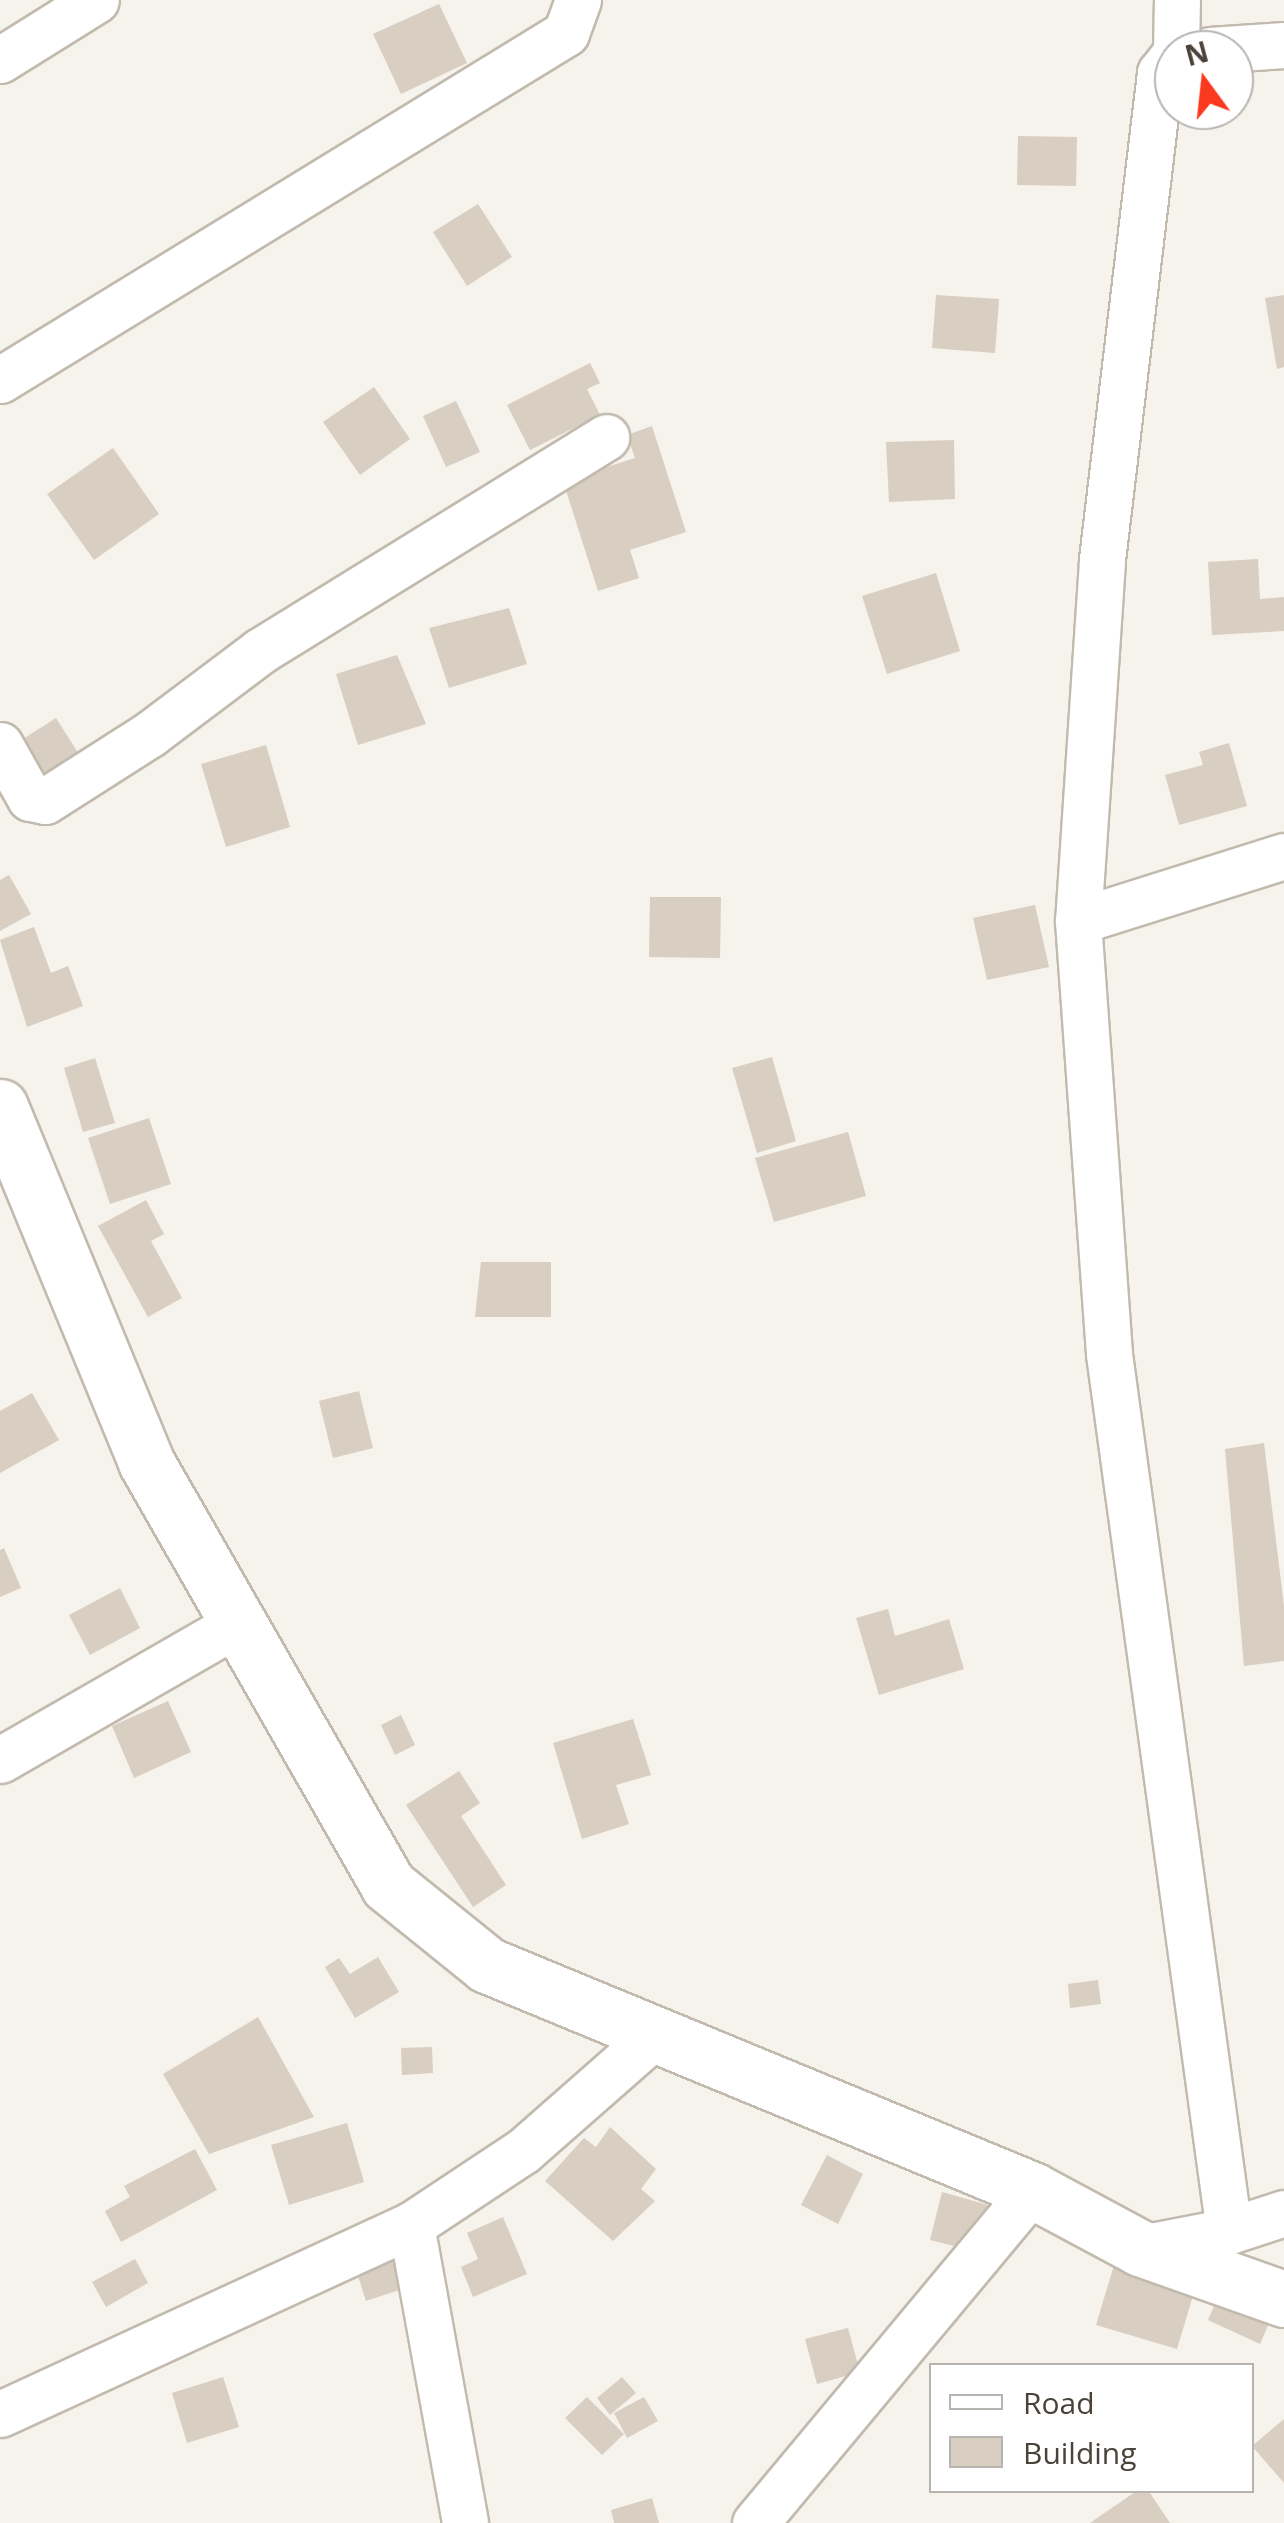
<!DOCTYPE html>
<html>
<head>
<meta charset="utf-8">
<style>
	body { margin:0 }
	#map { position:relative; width:1284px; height:2523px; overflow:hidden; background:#f6f2ec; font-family:"Open Sans",sans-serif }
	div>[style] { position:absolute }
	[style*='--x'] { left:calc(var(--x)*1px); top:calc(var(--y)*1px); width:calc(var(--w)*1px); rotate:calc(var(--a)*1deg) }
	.building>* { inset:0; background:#d8cec1 }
	.roads { filter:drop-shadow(2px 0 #c2baae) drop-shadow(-2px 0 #c2baae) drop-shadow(0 2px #c2baae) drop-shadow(0 -2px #c2baae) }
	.minor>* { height:45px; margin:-22.5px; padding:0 22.5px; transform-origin:22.5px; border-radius:22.5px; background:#fff }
	.tertiary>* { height:55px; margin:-27.5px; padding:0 27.5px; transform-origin:27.5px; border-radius:27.5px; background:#fff }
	span { translate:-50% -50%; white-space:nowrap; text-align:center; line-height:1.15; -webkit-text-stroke:8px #fff; paint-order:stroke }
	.legend { position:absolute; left:929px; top:2363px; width:325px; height:130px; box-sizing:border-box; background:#fff; border:2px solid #b7b4b0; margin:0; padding:12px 18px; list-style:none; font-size:30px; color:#4b4339 }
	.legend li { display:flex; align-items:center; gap:20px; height:50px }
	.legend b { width:50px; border:2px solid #b7b4b0 }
	.north { position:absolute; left:1154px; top:30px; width:100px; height:100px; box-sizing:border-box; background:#fff; border:2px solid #b7b4b0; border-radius:50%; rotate:345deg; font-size:28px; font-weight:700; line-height:40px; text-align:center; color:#4b4339 }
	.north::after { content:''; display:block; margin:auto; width:35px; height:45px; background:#fb391e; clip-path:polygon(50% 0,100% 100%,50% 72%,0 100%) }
</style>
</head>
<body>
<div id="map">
	<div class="building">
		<i style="clip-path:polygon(439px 4px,467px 63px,401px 94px,373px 34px)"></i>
		<i style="clip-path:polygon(1018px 136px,1077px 137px,1076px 186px,1017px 185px)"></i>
		<i style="clip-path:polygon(478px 204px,512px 257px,467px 286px,433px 232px)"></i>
		<i style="clip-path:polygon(936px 295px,999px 299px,995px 353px,932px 348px)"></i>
		<i style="clip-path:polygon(1284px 295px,1284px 367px,1277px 369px,1265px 298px)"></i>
		<i style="clip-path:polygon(590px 363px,600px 383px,587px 389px,600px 415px,530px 450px,507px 405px)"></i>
		<i style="clip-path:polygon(374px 387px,410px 439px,360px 475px,323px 422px)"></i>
		<i style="clip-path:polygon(456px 401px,480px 452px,446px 467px,423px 416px)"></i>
		<i style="clip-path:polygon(652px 426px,686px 532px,630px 550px,639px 578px,598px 591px,563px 481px,635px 458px,627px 435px)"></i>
		<i style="clip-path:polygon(954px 440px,955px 499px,889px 502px,886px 442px)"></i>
		<i style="clip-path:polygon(113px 448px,159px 514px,94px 560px,47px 494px)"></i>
		<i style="clip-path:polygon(1258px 559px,1260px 599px,1284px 597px,1284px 631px,1212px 635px,1208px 562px)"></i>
		<i style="clip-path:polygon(936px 573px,960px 651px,887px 674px,862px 596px)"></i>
		<i style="clip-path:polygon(509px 608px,527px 664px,449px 688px,429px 628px)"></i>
		<i style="clip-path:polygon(397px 655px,426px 724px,358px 745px,336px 674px)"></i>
		<i style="clip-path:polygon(56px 718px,80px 756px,48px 777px,23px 739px)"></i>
		<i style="clip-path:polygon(1229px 743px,1247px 806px,1179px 825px,1165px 775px,1203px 765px,1199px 752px)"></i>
		<i style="clip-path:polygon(266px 745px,290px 827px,226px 847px,201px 764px)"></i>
		<i style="clip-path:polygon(9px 875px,31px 914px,0 931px,0 880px)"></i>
		<i style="clip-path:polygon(650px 897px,721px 897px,720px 958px,649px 957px)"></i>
		<i style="clip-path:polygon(1035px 905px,1049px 967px,987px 980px,973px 918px)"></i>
		<i style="clip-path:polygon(34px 927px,51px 973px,68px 966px,83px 1006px,27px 1027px,0 940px)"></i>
		<i style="clip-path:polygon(772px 1057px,796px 1141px,757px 1153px,732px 1068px)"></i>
		<i style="clip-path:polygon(95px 1058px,115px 1123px,83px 1132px,64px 1068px)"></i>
		<i style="clip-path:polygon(149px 1118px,171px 1184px,110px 1204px,88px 1138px)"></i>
		<i style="clip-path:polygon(848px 1132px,866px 1196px,774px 1222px,755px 1158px)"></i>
		<i style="clip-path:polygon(146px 1200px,164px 1234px,151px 1241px,182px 1298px,148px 1317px,98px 1226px)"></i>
		<i style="clip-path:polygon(481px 1262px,551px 1262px,551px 1317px,475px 1317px)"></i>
		<i style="clip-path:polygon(359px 1391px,373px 1448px,333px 1458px,319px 1401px)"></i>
		<i style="clip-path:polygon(32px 1393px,59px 1440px,0 1473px,0 1411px)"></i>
		<i style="clip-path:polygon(1264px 1443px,1284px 1606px,1284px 1661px,1244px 1666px,1225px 1449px)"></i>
		<i style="clip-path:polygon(4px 1548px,21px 1588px,0 1597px,0 1550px)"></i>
		<i style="clip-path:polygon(120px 1588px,140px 1628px,90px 1655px,69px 1615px)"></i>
		<i style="clip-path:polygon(888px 1609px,895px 1636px,949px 1619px,964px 1669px,879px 1695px,856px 1618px)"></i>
		<i style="clip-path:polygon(168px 1701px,191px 1752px,134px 1778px,112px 1726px)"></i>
		<i style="clip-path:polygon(401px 1715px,415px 1745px,395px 1755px,381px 1725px)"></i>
		<i style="clip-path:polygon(633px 1719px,651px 1775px,616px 1785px,629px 1824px,582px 1839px,553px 1743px)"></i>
		<i style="clip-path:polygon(459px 1771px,480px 1803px,461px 1816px,506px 1885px,473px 1907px,406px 1805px)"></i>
		<i style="clip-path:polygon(378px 1957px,399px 1992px,355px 2018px,325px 1967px,339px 1958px,350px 1974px)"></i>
		<i style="clip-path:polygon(1098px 1980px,1101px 2004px,1070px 2008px,1068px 1984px)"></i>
		<i style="clip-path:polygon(258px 2017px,314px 2117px,209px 2154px,163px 2074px)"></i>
		<i style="clip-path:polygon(432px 2047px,433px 2073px,402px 2075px,401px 2048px)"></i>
		<i style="clip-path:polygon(347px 2123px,364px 2182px,289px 2205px,271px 2145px)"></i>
		<i style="clip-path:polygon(610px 2127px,656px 2169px,641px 2189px,655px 2201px,613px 2241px,545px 2181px,584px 2138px,596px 2147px)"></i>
		<i style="clip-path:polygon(195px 2149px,217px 2190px,121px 2242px,105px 2211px,130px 2197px,124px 2186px)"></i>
		<i style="clip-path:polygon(827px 2155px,863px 2174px,838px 2224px,801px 2205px)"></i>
		<i style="clip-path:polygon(942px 2192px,995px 2207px,982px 2253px,930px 2240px)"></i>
		<i style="clip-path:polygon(503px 2217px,527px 2274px,473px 2297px,461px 2267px,478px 2259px,467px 2233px)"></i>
		<i style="clip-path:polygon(419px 2228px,435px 2278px,366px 2301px,350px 2251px)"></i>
		<i style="clip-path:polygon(135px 2259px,148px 2283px,106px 2307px,92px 2282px)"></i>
		<i style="clip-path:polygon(1114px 2265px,1195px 2289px,1177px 2349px,1096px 2325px)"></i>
		<i style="clip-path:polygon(1222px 2287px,1275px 2309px,1260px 2344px,1208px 2320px)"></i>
		<i style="clip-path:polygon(848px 2328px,860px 2372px,817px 2384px,805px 2339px)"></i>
		<i style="clip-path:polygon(223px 2377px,239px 2427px,187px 2443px,172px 2393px)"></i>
		<i style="clip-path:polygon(622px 2377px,636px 2393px,610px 2415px,597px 2398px)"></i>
		<i style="clip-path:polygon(587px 2397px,624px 2434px,602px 2455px,565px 2418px)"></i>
		<i style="clip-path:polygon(644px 2397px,658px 2421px,627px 2438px,614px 2413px)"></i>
		<i style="clip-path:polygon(1284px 2419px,1284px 2483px,1252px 2446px)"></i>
		<i style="clip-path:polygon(1138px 2490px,1148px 2490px,1170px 2523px,1090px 2523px)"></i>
		<i style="clip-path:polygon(652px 2498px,659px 2523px,614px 2523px,611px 2510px)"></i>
	</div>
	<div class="roads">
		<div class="minor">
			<i style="--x:1176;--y:50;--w:50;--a:-88.9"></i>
			<i style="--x:1210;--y:50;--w:74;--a:-3.9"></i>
			<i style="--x:1174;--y:55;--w:23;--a:128"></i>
			<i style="--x:1160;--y:73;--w:491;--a:96.8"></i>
			<i style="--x:1102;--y:561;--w:361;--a:93.8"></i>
			<i style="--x:1078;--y:921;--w:434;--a:85.9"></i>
			<i style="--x:1109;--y:1354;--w:885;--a:82.21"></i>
			<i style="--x:0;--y:60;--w:113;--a:-32"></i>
			<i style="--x:0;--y:380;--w:664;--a:-31.51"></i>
			<i style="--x:566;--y:33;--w:35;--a:-70"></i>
			<i style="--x:0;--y:745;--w:61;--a:60.5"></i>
			<i style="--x:30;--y:798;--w:15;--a:11"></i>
			<i style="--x:45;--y:801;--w:125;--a:-32.5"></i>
			<i style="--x:150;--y:734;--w:138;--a:-37"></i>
			<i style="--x:260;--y:651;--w:407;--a:-31.7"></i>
			<i style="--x:1078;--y:921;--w:216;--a:-17.5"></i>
			<i style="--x:0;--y:1760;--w:275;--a:-29.9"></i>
			<i style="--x:411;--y:2225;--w:303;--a:79.7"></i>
			<i style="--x:1140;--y:2248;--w:91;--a:-10.8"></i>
			<i style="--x:1229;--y:2231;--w:58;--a:-18.1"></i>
			<i style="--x:0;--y:2414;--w:452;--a:-24.7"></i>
			<i style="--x:411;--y:2225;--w:134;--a:-33.5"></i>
			<i style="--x:523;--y:2151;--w:176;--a:-41.3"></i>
			<i style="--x:755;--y:2523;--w:433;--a:-50.2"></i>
		</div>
		<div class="tertiary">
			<i style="--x:0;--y:1107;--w:384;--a:67.6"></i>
			<i style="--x:146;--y:1462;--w:487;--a:60.2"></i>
			<i style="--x:388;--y:1885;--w:127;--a:38.9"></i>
			<i style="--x:487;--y:1965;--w:590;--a:22.43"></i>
			<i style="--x:1032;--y:2190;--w:123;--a:28.2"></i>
			<i style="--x:1140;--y:2248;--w:153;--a:19.5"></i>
		</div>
	</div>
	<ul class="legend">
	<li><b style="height:12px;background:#fff"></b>Road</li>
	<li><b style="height:28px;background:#d8cec1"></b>Building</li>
	</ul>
	<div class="north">N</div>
</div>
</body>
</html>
